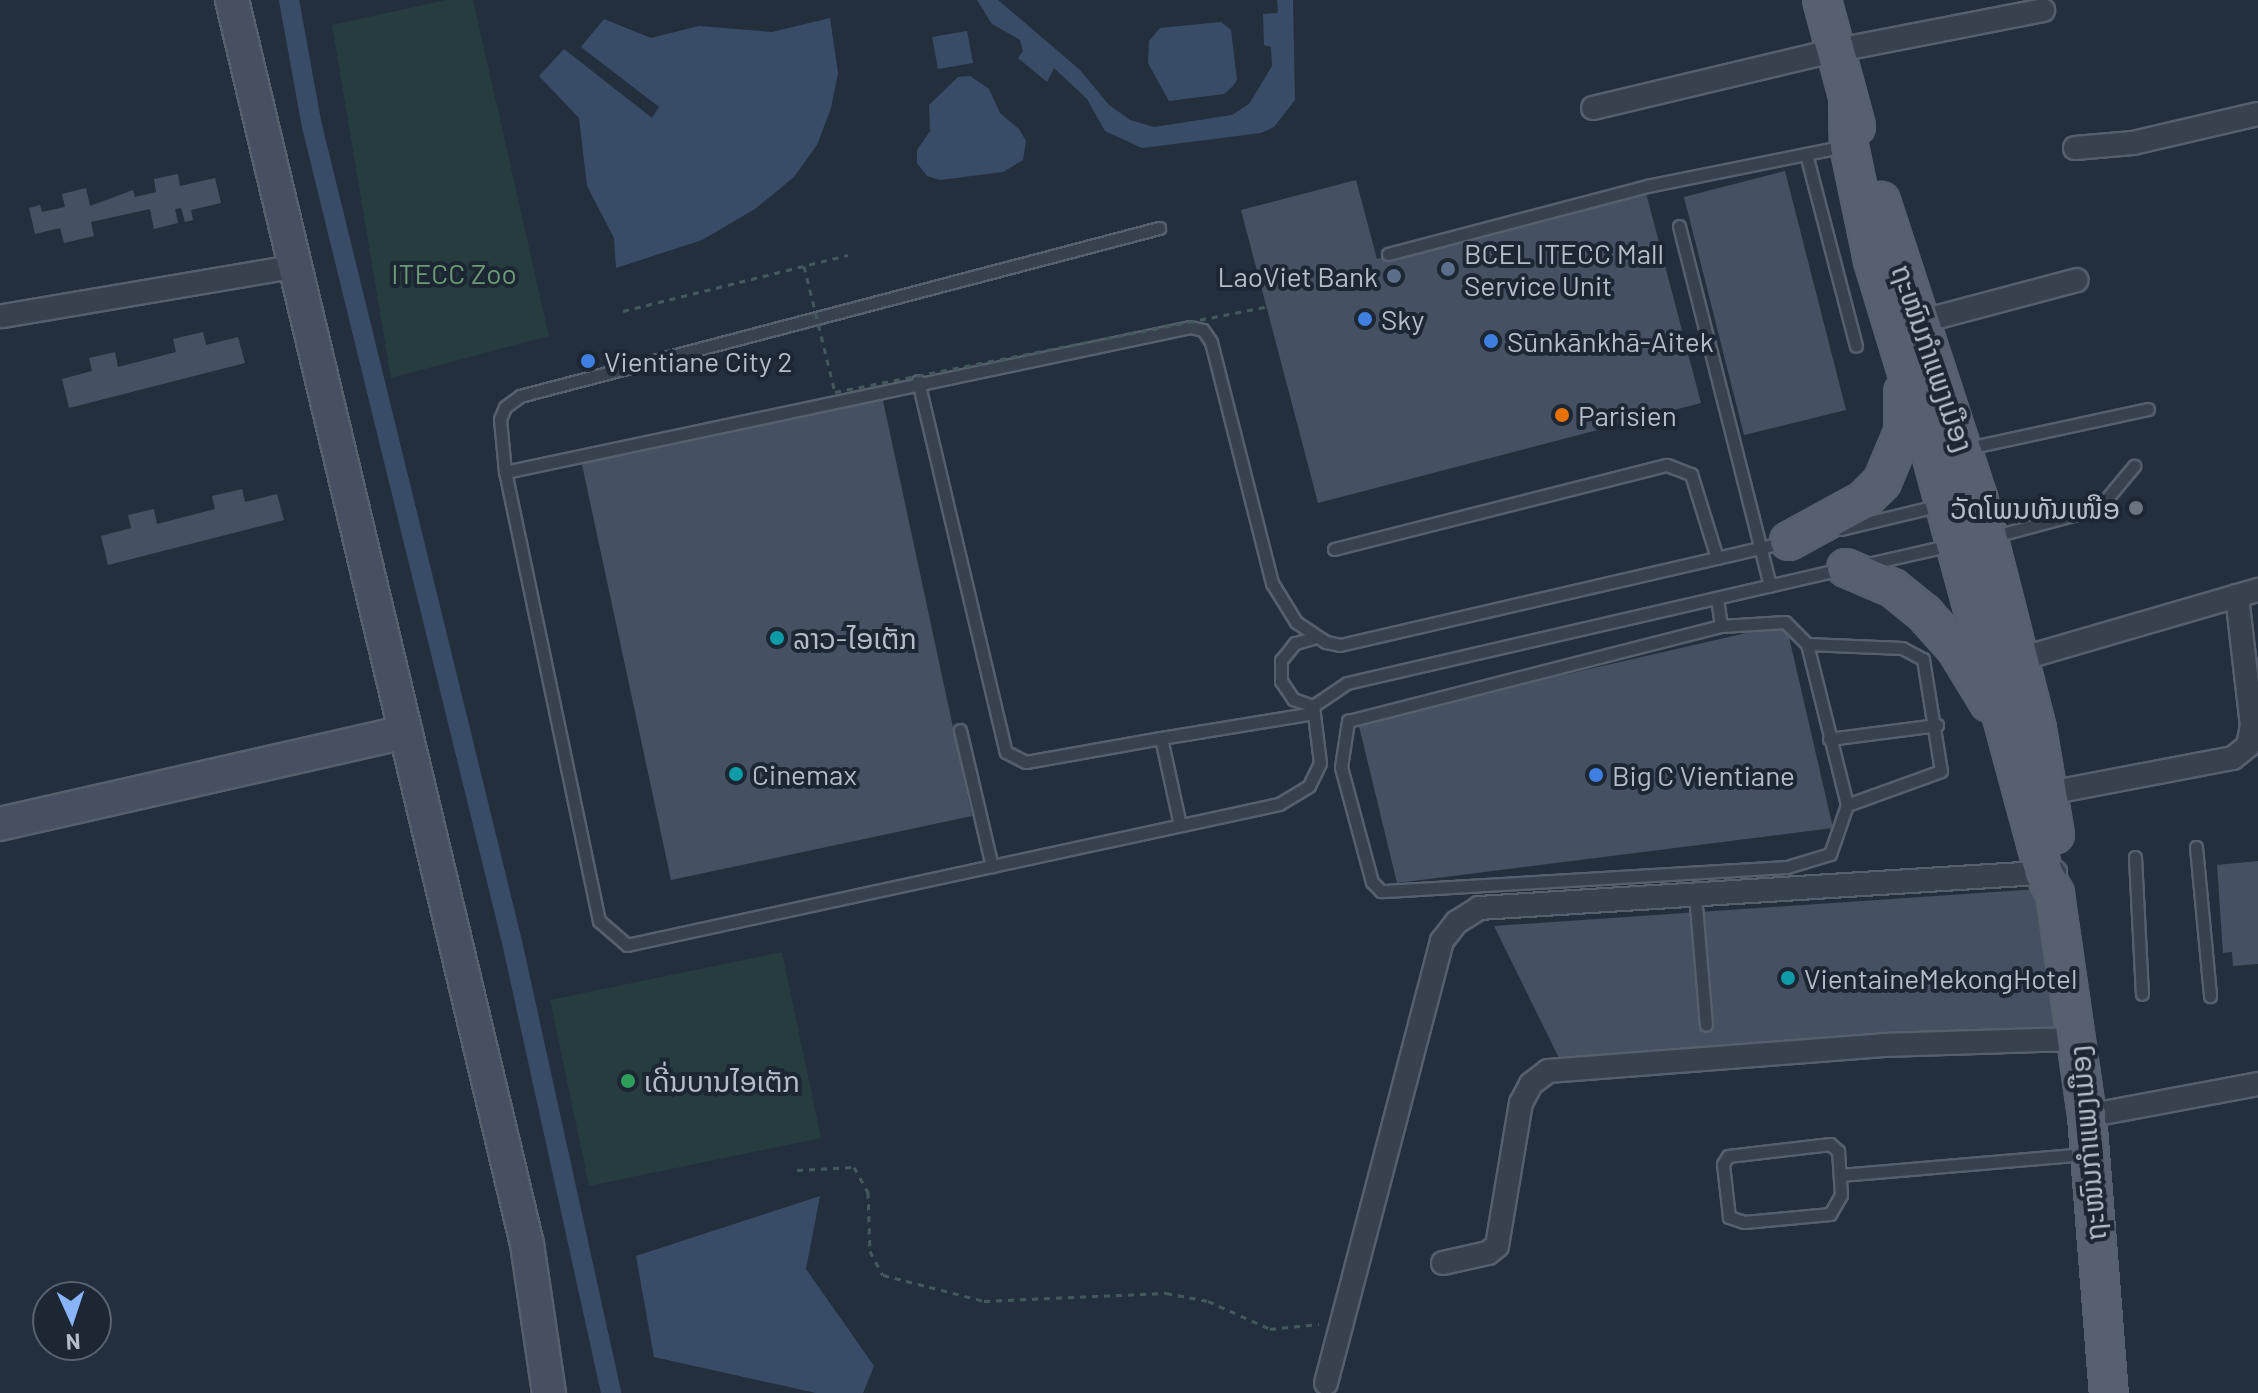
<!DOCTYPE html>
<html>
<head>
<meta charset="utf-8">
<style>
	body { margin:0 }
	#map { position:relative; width:2258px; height:1393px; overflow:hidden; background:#242f3e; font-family:Barlow,"Noto Sans Lao",sans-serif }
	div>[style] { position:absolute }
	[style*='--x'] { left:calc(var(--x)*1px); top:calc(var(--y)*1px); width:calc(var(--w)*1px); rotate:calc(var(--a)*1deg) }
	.green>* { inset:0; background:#263c3f }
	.water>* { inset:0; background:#394c67 }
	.canal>* { height:20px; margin:-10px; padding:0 10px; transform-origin:10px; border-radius:10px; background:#394c67 }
	.building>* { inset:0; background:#455162 }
	.path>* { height:3px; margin-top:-1.5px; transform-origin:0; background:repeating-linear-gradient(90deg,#44595c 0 6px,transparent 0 12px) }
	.roads { filter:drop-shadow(2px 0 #565f6c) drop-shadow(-2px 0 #565f6c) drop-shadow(0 2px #565f6c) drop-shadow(0 -2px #565f6c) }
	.lane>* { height:11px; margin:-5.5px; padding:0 5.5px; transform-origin:5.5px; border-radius:5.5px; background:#38414e }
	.street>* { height:22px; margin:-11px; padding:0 11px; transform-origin:11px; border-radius:11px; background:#38414e }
	.secondary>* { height:32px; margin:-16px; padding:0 16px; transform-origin:16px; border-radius:16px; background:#465061 }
	.primary>* { height:36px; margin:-18px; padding:0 18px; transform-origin:18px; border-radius:18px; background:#56606e }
	.path-bridge>* { height:3px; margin-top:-1.5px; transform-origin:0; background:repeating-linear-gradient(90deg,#44595c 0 6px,transparent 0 12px) }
	.dots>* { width:22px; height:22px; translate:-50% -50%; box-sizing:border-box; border:4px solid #1d2633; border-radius:50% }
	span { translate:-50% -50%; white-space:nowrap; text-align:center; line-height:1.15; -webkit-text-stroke:8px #1d2633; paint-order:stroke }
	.poi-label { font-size:28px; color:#b4bcc9 }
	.left { translate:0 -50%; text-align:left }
	.right { translate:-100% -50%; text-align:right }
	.park-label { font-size:28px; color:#6b9a76 }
	.street-label { font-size:28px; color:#b4bcc9 }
	.north { position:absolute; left:32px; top:1281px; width:80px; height:80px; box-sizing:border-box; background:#1d2633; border:2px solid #59626f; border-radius:50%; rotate:177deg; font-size:22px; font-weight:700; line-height:32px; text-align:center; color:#b4bcc9 }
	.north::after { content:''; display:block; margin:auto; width:28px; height:36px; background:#8ab4f8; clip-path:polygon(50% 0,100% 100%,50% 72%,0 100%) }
</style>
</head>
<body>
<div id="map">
	<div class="green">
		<i style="clip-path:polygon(446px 0,473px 0,549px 336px,391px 378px,332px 25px)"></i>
		<i style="clip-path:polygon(782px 952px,821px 1138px,589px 1186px,550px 1000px)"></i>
	</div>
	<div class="water">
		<i style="clip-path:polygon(977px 0,998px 0,1080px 70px,1109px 105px,1130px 120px,1154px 127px,1232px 115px,1249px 104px,1272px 66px,1271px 47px,1264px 45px,1263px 14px,1278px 13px,1277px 0,1293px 0,1295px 100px,1274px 127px,1261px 133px,1142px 148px,1105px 131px,1087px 99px,1054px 68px,1047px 82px,1018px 58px,1023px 51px,1020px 40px,992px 24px)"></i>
		<i style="clip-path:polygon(830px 18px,838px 73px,831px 108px,817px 145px,794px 177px,755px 209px,702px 240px,616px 268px,614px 238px,587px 186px,579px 118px,539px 76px,564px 49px,652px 118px,659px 107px,581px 47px,604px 19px,651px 38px,699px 26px,772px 32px)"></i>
		<i style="clip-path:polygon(1221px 22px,1231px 30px,1237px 80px,1232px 87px,1224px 94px,1169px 101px,1148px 63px,1149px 41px,1160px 28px)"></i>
		<i style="clip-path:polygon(967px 31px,973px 63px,938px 69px,932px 37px)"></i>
		<i style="clip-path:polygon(970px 76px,989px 89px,1000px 113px,1019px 129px,1026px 141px,1023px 160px,1003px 172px,940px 180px,927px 176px,917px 163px,917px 150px,930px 131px,929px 105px,958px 77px)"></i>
		<i style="clip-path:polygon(820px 1196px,806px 1269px,874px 1366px,863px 1393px,816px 1393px,654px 1357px,636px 1256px)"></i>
	</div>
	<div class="canal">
		<i style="--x:289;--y:0;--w:128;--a:79.7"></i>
		<i style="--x:312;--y:126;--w:840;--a:76.23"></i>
		<i style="--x:512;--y:942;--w:462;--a:77.6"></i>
	</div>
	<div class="building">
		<i style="clip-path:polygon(1785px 171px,1846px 410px,1744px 435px,1684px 197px)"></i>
		<i style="clip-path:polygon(178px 174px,180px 186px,215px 178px,221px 203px,191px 210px,193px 220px,185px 222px,181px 208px,175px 209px,178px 223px,154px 229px,150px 209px,91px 222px,94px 236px,64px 243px,60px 228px,35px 234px,29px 208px,40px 205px,42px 212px,65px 207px,62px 194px,86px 188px,90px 206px,133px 190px,135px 197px,156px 192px,154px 179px)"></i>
		<i style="clip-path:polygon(1356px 180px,1377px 259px,1645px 189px,1701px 403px,1318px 503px,1241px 210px)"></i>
		<i style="clip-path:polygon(203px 332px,206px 345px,238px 337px,245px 363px,69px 408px,62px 379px,92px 371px,89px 358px,115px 352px,118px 367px,176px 352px,173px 339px)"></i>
		<i style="clip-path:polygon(882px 396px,972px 816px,671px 880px,581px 460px)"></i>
		<i style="clip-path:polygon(242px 489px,245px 502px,277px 494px,284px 520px,108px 565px,101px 536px,131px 528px,128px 515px,154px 509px,157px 524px,215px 509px,212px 496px)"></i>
		<i style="clip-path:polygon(1786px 624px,1833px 828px,1397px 883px,1358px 722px)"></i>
		<i style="clip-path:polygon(2258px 861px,2258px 964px,2233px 966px,2232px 952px,2223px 953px,2217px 865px)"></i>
		<i style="clip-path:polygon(2037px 889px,2066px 1030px,1825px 1049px,1559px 1058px,1494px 926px)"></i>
	</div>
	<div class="path">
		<i style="--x:623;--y:311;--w:232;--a:-14"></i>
		<i style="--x:797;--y:1170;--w:57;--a:-3"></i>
		<i style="--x:854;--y:1167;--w:29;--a:61"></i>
		<i style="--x:868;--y:1192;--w:59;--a:88.1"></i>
		<i style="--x:870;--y:1251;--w:27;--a:62"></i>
		<i style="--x:883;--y:1275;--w:104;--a:14.4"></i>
		<i style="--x:984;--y:1301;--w:182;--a:-2.5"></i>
		<i style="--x:1166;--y:1293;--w:43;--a:10.8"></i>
		<i style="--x:1208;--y:1301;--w:68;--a:24.3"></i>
		<i style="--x:1270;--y:1329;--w:49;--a:-5.8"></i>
	</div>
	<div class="roads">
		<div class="lane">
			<i style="--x:1806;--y:154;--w:198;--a:75.4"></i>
			<i style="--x:1679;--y:226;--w:371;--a:75.8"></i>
			<i style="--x:1388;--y:254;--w:268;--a:-14.7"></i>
			<i style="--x:1647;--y:186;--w:203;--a:-11.4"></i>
			<i style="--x:918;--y:381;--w:381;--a:76.7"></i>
			<i style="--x:1006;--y:752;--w:22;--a:27"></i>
			<i style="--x:1026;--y:762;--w:137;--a:-10.1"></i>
			<i style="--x:1161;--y:738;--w:89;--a:77.7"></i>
			<i style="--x:1968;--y:448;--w:184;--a:-12.2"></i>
			<i style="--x:505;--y:472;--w:53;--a:-95.4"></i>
			<i style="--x:500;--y:419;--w:13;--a:-67"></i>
			<i style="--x:505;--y:407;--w:19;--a:-36"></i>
			<i style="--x:520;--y:396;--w:661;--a:-14.73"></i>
			<i style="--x:1841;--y:529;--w:103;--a:-13.5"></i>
			<i style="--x:1995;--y:536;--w:108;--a:-15.1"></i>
			<i style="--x:2099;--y:508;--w:55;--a:-50.2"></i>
			<i style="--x:1334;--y:549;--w:343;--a:-14.2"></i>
			<i style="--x:1667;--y:465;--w:26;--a:21"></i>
			<i style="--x:1691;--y:474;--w:88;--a:72.8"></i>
			<i style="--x:1863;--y:565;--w:90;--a:-12.8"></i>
			<i style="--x:1717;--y:598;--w:28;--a:82"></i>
			<i style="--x:1785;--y:622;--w:31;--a:45"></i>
			<i style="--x:1807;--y:644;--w:166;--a:76"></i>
			<i style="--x:1847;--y:805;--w:52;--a:109.1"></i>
			<i style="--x:1830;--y:854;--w:45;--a:163.2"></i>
			<i style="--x:1787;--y:867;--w:407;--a:176.6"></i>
			<i style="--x:1381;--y:891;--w:13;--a:-135"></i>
			<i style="--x:1372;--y:882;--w:119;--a:-105.1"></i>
			<i style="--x:1341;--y:767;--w:47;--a:-81.3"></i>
			<i style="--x:1348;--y:721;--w:385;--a:-14.3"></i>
			<i style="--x:1721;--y:626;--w:64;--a:-3.6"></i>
			<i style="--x:1313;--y:638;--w:19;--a:164"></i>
			<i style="--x:1295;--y:643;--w:22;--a:129"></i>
			<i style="--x:1281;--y:660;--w:21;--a:90"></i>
			<i style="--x:1281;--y:681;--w:22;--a:56"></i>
			<i style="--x:1293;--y:699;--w:21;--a:19"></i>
			<i style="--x:1807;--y:644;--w:95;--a:2.4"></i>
			<i style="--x:1902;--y:648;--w:24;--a:28"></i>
			<i style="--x:1923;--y:659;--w:113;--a:80.9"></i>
			<i style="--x:1941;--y:771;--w:100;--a:160.1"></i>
			<i style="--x:1313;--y:706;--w:57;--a:83"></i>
			<i style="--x:1320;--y:763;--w:25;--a:116"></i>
			<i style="--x:1309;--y:786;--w:35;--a:149"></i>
			<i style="--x:1279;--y:804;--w:667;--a:167.8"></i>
			<i style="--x:627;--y:945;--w:37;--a:-139"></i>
			<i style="--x:599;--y:921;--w:459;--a:-101.8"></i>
			<i style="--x:505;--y:472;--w:700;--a:-11.95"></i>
			<i style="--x:1190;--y:327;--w:13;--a:13"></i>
			<i style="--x:1203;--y:330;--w:14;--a:56"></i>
			<i style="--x:1211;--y:342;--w:249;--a:75.8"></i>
			<i style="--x:1272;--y:583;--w:46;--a:58.4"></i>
			<i style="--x:1296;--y:622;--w:36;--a:34"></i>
			<i style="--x:1326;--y:642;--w:14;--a:12"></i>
			<i style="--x:1340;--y:645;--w:458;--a:-13"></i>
			<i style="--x:1313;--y:706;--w:41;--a:-34.1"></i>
			<i style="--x:1347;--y:683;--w:508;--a:-12.97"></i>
			<i style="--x:960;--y:730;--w:140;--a:76.8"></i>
			<i style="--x:1161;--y:738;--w:155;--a:-9.3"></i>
			<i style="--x:1829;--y:739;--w:109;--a:-7.4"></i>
			<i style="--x:2196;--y:847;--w:150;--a:84.6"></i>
			<i style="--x:2135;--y:857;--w:137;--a:87.1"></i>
			<i style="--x:1695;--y:894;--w:131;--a:85.2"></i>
			<i style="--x:1830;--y:1144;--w:11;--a:41"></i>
			<i style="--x:1838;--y:1151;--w:44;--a:86.1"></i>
			<i style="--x:1841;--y:1195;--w:22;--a:120"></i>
			<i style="--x:1830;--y:1214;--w:86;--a:174.7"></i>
			<i style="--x:1744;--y:1222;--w:16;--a:-162"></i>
			<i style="--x:1729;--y:1217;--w:53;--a:-96.5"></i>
			<i style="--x:1723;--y:1164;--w:9;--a:-58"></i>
			<i style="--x:1728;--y:1156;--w:103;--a:-6.7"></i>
			<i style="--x:1840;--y:1175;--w:244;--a:-4.9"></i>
		</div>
		<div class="street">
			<i style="--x:1593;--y:108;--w:247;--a:-13.4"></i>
			<i style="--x:1833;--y:51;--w:214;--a:-11"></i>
			<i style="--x:2075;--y:148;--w:58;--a:-4.9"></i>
			<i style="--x:2133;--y:143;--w:128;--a:-13.1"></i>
			<i style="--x:3;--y:316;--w:295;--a:-9.6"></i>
			<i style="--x:1919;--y:322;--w:163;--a:-14.9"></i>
			<i style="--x:2020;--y:659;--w:248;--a:-16.2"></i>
			<i style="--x:2049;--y:793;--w:187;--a:-10.8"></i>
			<i style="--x:2233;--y:758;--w:19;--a:-39"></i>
			<i style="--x:2248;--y:746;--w:20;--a:-79"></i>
			<i style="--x:2252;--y:726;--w:131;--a:-96.6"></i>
			<i style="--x:2087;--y:1116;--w:174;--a:-10.6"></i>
			<i style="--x:1443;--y:1263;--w:46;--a:-12.5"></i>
			<i style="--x:1488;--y:1253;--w:11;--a:-38"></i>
			<i style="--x:1497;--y:1246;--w:145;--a:-80.5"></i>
			<i style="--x:1521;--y:1103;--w:21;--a:-62"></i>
			<i style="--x:1531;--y:1084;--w:21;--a:-37"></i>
			<i style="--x:1548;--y:1071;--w:337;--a:-4.4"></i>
			<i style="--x:1884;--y:1045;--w:193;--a:-1.8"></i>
			<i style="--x:1326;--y:1383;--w:457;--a:-75.3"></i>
			<i style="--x:1442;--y:941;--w:24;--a:-52"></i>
			<i style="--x:1457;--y:922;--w:26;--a:-32"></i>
			<i style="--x:1479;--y:908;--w:577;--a:-3.58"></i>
		</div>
		<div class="secondary">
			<i style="--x:232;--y:0;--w:1278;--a:76.66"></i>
			<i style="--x:527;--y:1244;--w:151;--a:81.6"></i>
			<i style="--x:0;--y:824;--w:416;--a:-12.8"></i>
		</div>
		<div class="primary">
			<i style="--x:1822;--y:0;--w:131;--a:74.9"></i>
			<i style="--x:1848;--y:106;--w:40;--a:88.6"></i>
			<i style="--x:1849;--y:146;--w:117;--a:78.2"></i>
			<i style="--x:1873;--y:261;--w:179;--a:73.1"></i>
			<i style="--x:1925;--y:432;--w:457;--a:74.9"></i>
			<i style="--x:2044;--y:873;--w:24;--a:62"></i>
			<i style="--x:2055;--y:894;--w:224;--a:81.8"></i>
			<i style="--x:2087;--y:1116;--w:278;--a:85.5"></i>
			<i style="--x:1881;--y:201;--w:311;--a:71.9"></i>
			<i style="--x:1978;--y:497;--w:239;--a:75.7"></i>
			<i style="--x:2037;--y:729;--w:107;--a:80.3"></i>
			<i style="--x:1789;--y:541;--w:85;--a:-28.7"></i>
			<i style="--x:1864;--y:500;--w:25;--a:-45"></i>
			<i style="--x:1882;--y:482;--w:54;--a:-67.2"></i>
			<i style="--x:1903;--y:432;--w:40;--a:-90"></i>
			<i style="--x:1846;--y:568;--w:51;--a:23.1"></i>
			<i style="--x:1893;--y:588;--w:40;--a:39"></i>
			<i style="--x:1924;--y:613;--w:48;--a:48.4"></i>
			<i style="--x:1956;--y:649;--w:63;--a:58.6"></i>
		</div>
	</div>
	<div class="path-bridge">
		<i style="--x:804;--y:266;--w:130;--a:76.2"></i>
		<i style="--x:835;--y:392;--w:439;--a:-11.2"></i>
	</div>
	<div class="dots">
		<i style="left:1448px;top:269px;background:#5c6f8a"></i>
		<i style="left:1394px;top:276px;background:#5c6f8a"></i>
		<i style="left:1365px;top:319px;background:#3f7fe0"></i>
		<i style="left:1491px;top:341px;background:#3f7fe0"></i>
		<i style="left:588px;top:361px;background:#3f7fe0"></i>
		<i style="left:1562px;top:415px;background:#e8710a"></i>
		<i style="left:2136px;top:508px;background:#6b7280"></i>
		<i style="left:777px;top:638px;background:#0f9aa8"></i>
		<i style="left:736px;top:774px;background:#0f9aa8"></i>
		<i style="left:1596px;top:775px;background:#3f7fe0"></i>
		<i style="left:1788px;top:978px;background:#0f9aa8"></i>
		<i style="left:628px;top:1081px;background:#2e9e5b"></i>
	</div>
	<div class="poi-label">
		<span class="left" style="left:1464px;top:269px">BCEL ITECC Mall<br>Service Unit</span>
		<span class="right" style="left:1378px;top:276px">LaoViet Bank</span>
		<span class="left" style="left:1381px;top:319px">Sky</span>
		<span class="left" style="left:1507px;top:341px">Sūnkānkhā-Aitek</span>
		<span class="left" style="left:604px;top:361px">Vientiane City 2</span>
		<span class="left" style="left:1578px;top:415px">Parisien</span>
		<span class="right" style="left:2120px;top:508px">ວັດໂພນທັນເໜືອ</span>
		<span class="left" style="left:793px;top:638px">ລາວ-ໄອເຕັກ</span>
		<span class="left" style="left:752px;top:774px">Cinemax</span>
		<span class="left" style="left:1612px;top:775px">Big C Vientiane</span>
		<span class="left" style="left:1804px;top:978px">VientaineMekongHotel</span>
		<span class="left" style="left:644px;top:1081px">ເດີ່ນບານໄອເຕັກ</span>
	</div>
	<div class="park-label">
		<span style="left:454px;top:273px">ITECC Zoo</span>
	</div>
	<div class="street-label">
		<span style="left:1933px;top:358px;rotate:71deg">ຖະໜົນກຳແພງເມືອງ</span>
		<span style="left:2087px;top:1143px;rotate:-95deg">ຖະໜົນກຳແພງເມືອງ</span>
	</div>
	<div class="north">N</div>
</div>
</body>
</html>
